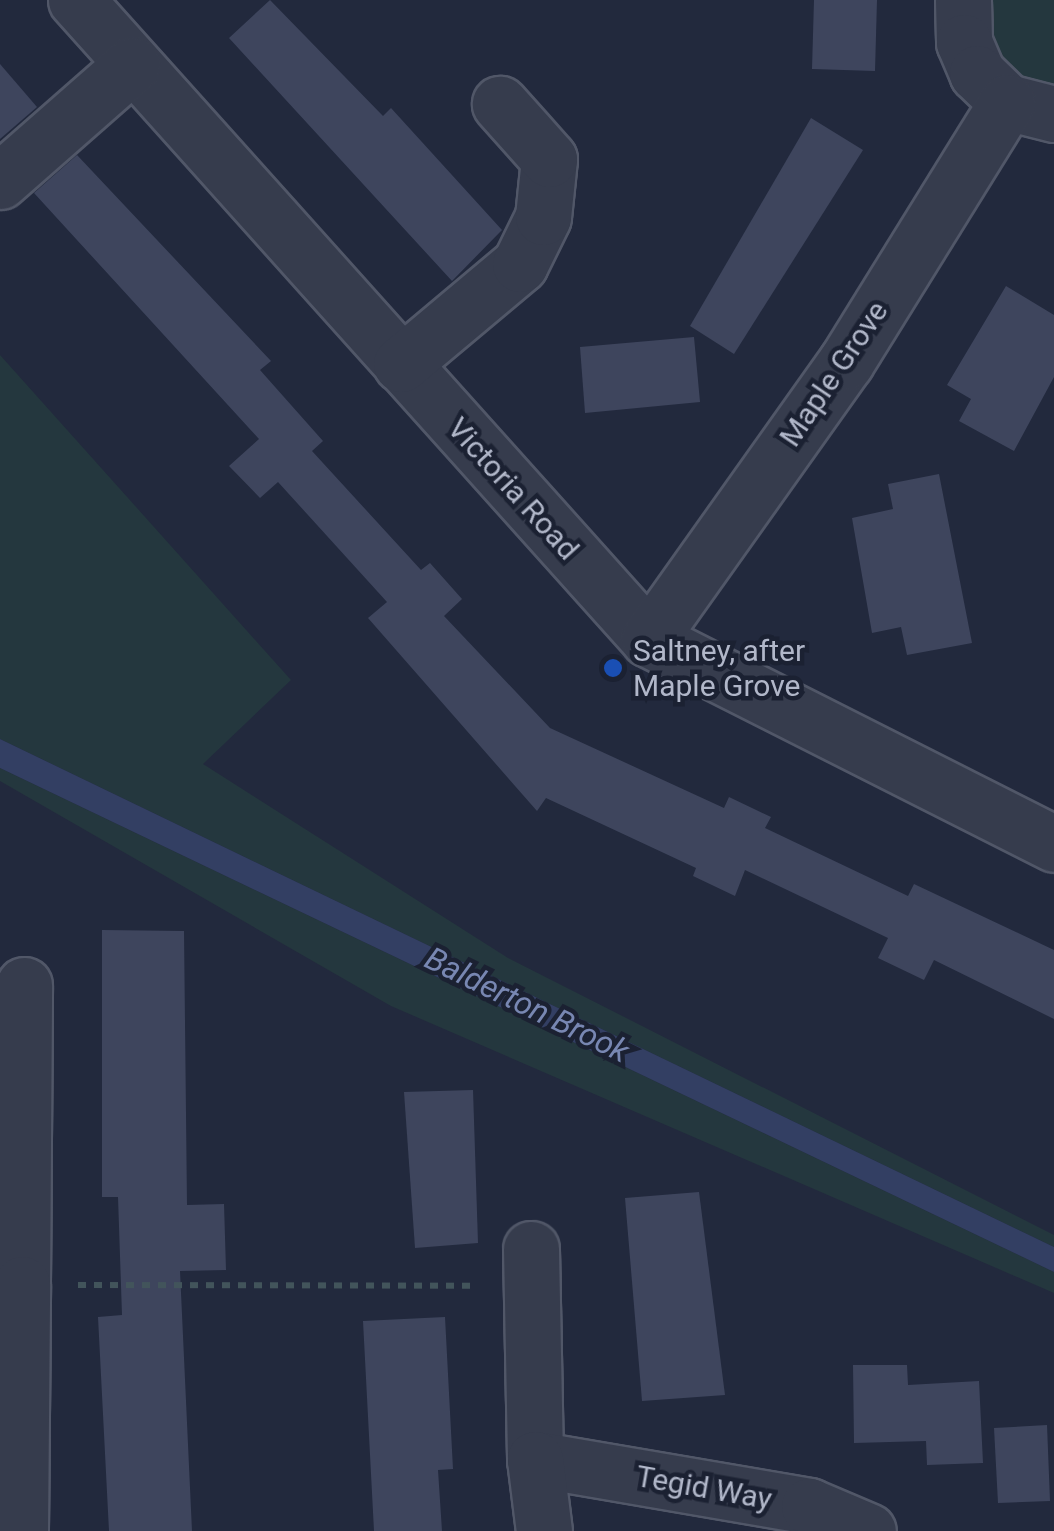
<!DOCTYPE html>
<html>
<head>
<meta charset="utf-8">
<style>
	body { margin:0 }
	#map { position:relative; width:1054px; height:1531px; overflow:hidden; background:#22293d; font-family:Roboto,sans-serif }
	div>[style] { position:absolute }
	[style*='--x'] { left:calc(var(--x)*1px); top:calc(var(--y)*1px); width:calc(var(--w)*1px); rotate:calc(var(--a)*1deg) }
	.green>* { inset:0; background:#24373e }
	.water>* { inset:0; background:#333f63 }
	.building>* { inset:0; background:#3e455d }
	.path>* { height:6px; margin-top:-3px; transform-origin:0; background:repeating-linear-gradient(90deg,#42545b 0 8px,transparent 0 16px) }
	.roads { filter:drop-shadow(2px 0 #515768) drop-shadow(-2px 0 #515768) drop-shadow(0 2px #515768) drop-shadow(0 -2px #515768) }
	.minor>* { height:55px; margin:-27.5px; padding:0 27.5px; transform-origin:27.5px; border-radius:27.5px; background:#363c4d }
	.dots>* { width:28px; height:28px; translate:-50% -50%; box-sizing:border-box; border:5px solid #1b2132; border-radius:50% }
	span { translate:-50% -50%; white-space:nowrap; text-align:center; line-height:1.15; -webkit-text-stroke:9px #1b2132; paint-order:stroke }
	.street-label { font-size:30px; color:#b1b7c9 }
	.poi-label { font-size:30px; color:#b1b7c9 }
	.left { translate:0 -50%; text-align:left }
	.water-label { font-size:32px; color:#7887b2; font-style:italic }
</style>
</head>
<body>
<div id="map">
	<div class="green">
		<i style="clip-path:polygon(992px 0,1054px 0,1054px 87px,1016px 75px,1000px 58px,991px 36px)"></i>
		<i style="clip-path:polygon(0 355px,291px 680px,203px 764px,508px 958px,1054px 1235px,1054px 1247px,0 739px)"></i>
		<i style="clip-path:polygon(0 768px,1054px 1272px,1054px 1293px,391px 1006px,0 781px)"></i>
	</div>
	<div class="water">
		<i style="clip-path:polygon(0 739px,1054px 1247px,1054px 1272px,0 768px)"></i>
	</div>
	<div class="building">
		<i style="clip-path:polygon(270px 0,383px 116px,391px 108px,502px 230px,452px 281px,229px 38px)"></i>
		<i style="clip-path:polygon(814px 0,877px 0,875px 71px,812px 69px)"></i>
		<i style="clip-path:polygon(0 64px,37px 107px,0 139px)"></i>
		<i style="clip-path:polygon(811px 118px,863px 150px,734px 354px,690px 326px)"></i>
		<i style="clip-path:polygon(77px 155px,271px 361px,260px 370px,323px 441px,312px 451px,421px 570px,430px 563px,462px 599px,444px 616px,550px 728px,724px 808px,729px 797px,771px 817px,765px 828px,908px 896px,914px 884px,1054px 950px,1054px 1019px,934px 960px,924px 980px,878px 958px,888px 938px,745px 870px,735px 896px,693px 876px,696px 868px,546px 798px,537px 811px,368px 618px,387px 602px,278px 482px,260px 498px,229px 466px,259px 439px,34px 193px)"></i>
		<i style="clip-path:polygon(1006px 286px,1054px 315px,1054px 377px,1014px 451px,959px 421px,971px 399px,947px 385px)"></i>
		<i style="clip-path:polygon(694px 337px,700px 402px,585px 413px,580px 347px)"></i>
		<i style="clip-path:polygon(939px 474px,972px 643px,907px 655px,901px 627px,872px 633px,852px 518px,893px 509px,888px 484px)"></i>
		<i style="clip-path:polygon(102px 930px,184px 931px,187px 1205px,224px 1204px,226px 1270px,180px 1271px,192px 1531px,109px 1531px,98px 1317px,122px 1315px,118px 1197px,102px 1197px)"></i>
		<i style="clip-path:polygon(473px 1090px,478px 1243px,415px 1248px,404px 1092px)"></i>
		<i style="clip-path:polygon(699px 1192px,725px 1395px,642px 1401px,625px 1198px)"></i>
		<i style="clip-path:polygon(445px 1317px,453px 1469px,438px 1470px,442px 1531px,374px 1531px,363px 1321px)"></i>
		<i style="clip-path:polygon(853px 1365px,907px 1365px,908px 1385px,979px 1381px,983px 1463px,927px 1465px,926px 1441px,854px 1443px)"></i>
		<i style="clip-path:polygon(1047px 1425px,1050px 1501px,998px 1503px,994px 1428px)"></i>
	</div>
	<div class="path">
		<i style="--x:78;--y:1285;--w:397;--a:0.1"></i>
	</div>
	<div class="roads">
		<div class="minor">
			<i style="--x:76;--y:0;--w:858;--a:48.12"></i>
			<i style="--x:649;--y:639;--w:454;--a:26.8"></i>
			<i style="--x:963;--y:0;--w:42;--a:88.6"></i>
			<i style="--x:964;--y:42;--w:34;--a:67"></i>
			<i style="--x:977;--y:73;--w:42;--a:44"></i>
			<i style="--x:1007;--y:102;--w:49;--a:14.3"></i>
			<i style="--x:0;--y:181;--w:176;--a:-41.3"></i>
			<i style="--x:401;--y:364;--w:155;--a:-40"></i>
			<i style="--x:520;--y:264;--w:52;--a:-63.9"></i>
			<i style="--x:543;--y:217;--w:58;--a:-84.1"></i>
			<i style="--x:549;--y:159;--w:74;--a:-131.7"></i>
			<i style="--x:649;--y:639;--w:340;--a:-54.6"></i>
			<i style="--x:846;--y:362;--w:306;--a:-58.2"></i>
			<i style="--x:531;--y:1249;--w:210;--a:88.9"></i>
			<i style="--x:535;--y:1459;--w:278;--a:9.7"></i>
			<i style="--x:809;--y:1506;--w:64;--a:23"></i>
			<i style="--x:0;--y:1285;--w:22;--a:-3"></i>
			<i style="--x:22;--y:1284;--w:299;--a:-89.6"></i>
			<i style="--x:535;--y:1459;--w:73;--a:82.9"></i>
			<i style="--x:20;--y:1531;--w:247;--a:-89.5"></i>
		</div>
	</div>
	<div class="dots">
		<i style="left:613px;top:668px;background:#1a4fb4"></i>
	</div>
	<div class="street-label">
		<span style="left:834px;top:374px;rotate:-56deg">Maple Grove</span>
		<span style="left:513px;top:489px;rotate:48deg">Victoria Road</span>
		<span style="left:704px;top:1488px;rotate:10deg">Tegid Way</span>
	</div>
	<div class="poi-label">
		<span class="left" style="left:633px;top:668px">Saltney, after<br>Maple Grove</span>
	</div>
	<div class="water-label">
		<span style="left:527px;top:1005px;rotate:26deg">Balderton Brook</span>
	</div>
</div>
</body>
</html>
